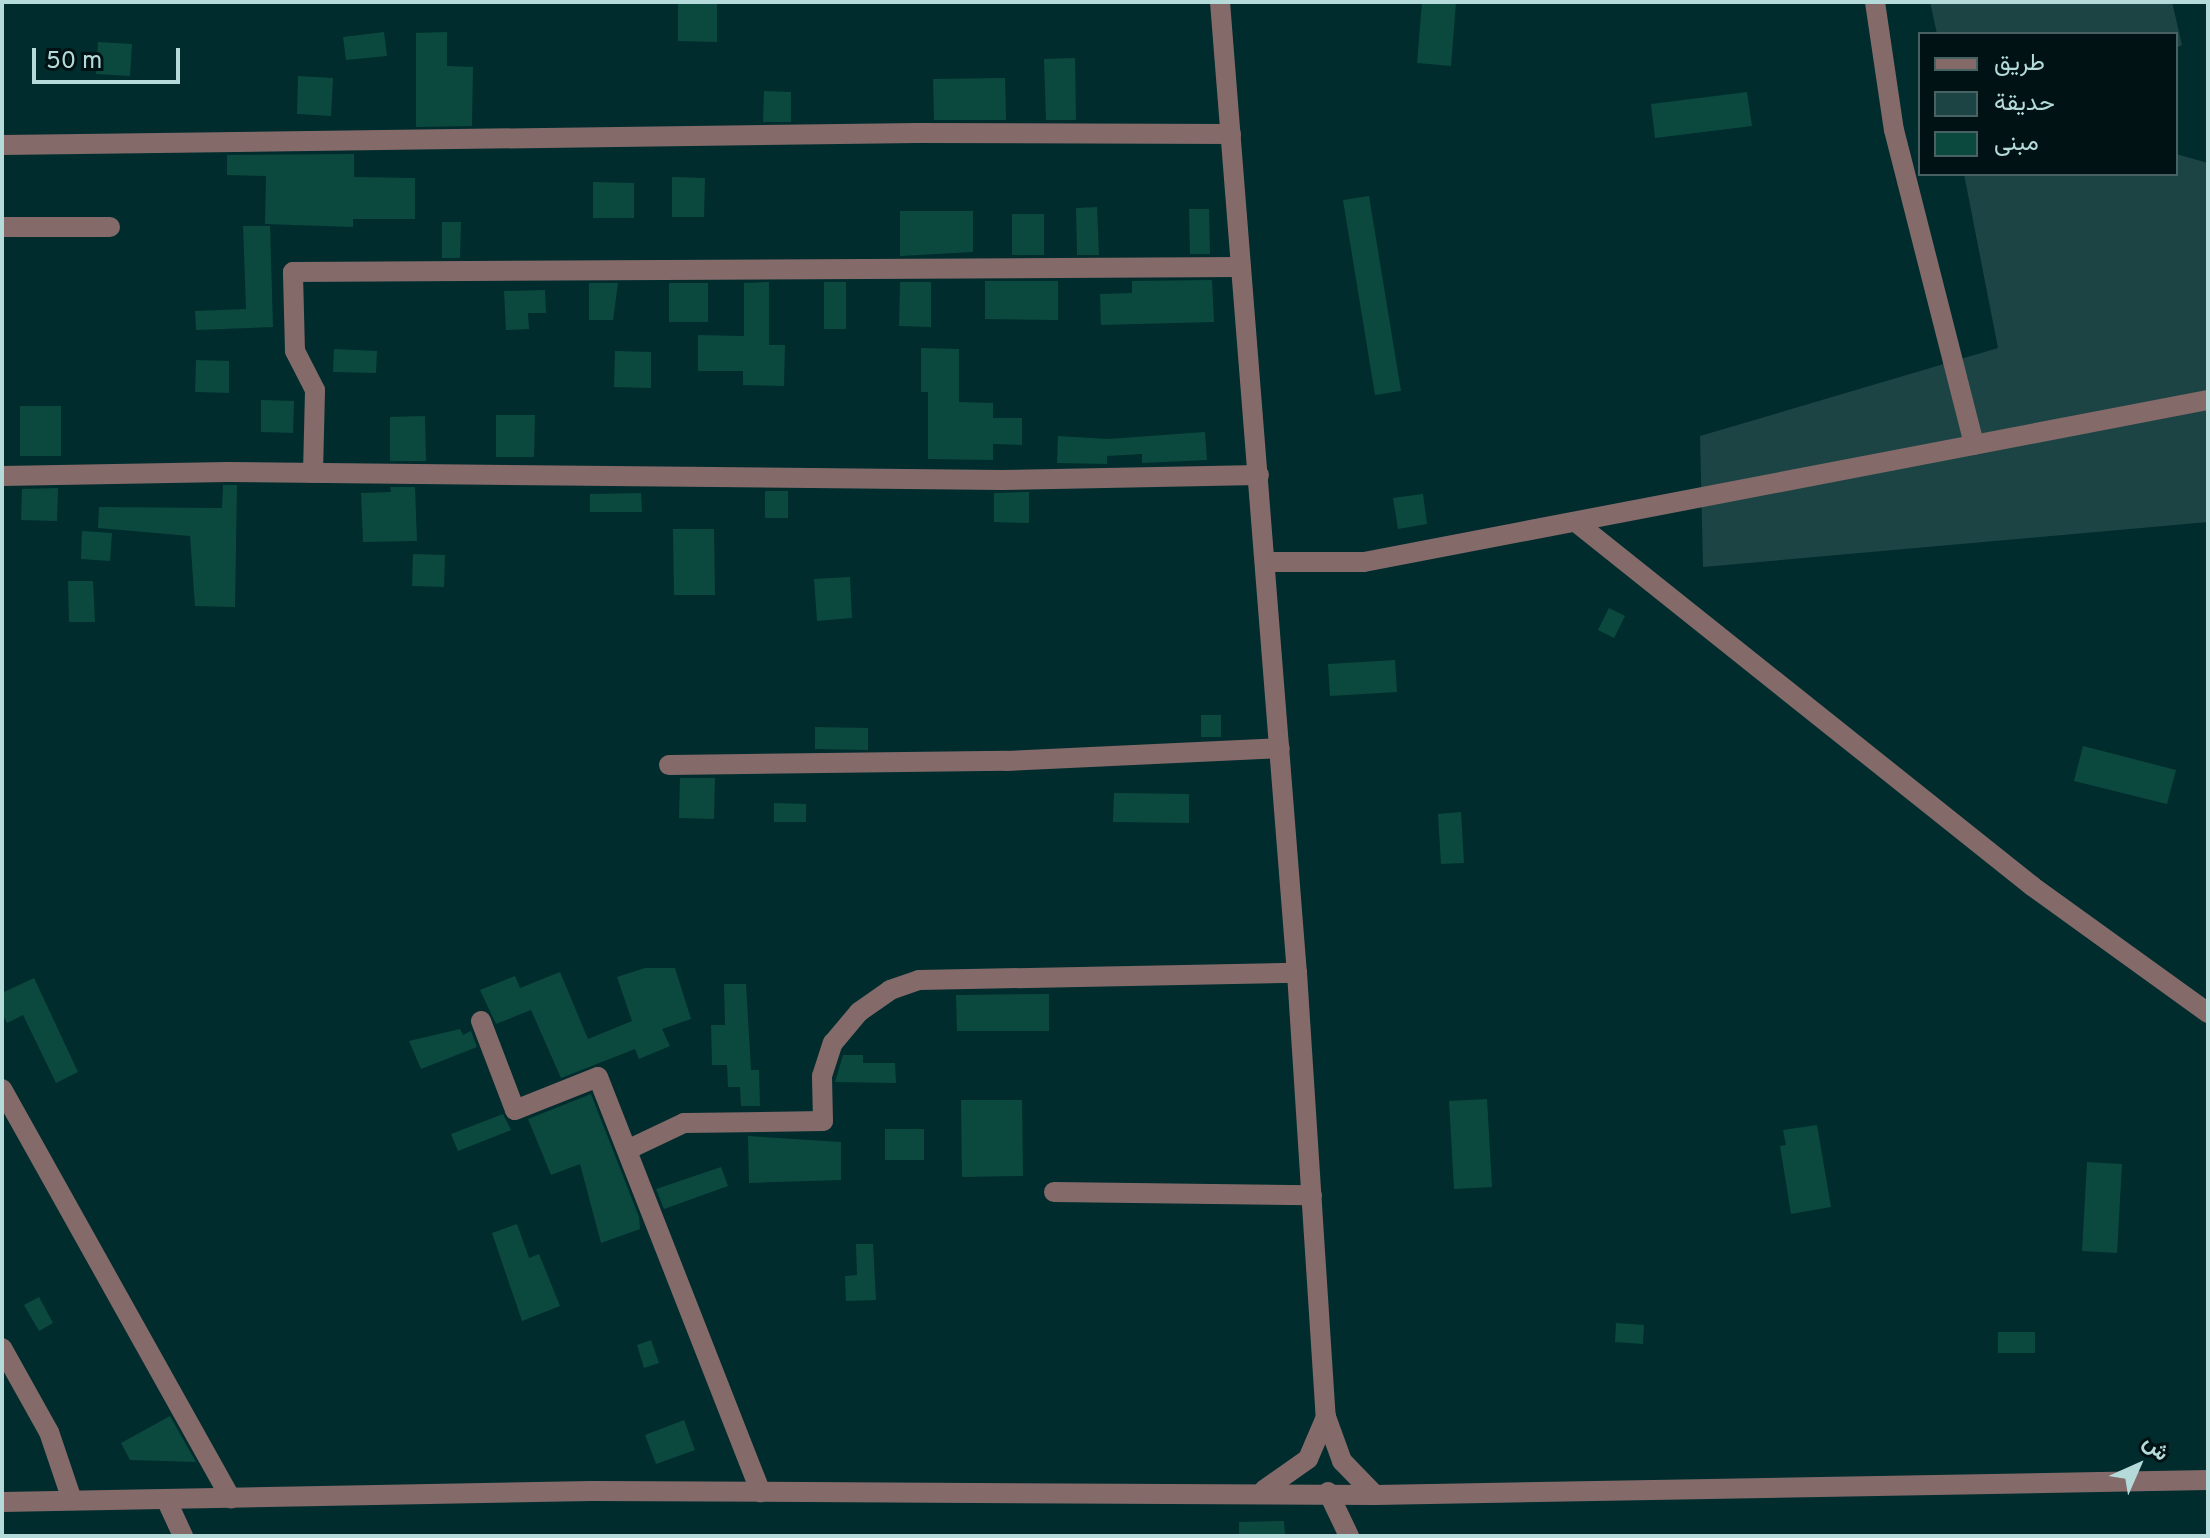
<!DOCTYPE html>
<html>
<head>
<meta charset="utf-8">
<style>
	body { margin:0 }
	#map { position:relative; width:2210px; height:1538px; overflow:hidden; background:#002c2d; font-family:Overpass,Vazirmatn,sans-serif }
	div>[style] { position:absolute }
	[style*='--x'] { left:calc(var(--x)*1px); top:calc(var(--y)*1px); width:calc(var(--w)*1px); rotate:calc(var(--a)*1deg) }
	.green>* { inset:0; background:#1d4444 }
	.building>* { inset:0; background:#0b493e }
	.minor>* { height:20px; margin:-10px; padding:0 10px; transform-origin:10px; border-radius:10px; background:#856a6a }
	span { translate:-50% -50%; white-space:nowrap; text-align:center; line-height:1.15; -webkit-text-stroke:7px #001213; paint-order:stroke }
	.frame { position:absolute; inset:0; border:4px solid #b4dada; pointer-events:none }
	.legend { position:absolute; left:1918px; top:32px; width:260px; height:144px; box-sizing:border-box; background:#001213; border:2px solid #486263; margin:0; padding:10px 14px; list-style:none; font-size:24px; color:#b4dada }
	.legend li { display:flex; align-items:center; gap:16px; height:40px }
	.legend b { width:40px; border:2px solid #486263 }
	.north { position:absolute; left:2098px; top:1426px; width:80px; height:80px; -webkit-text-stroke:6px #001213; paint-order:stroke; rotate:45deg; font-size:22px; font-weight:700; line-height:32px; text-align:center; color:#b4dada }
	.north::after { content:''; display:block; margin:auto; width:28px; height:36px; background:#b4dada; clip-path:polygon(50% 0,100% 100%,50% 72%,0 100%) }
	.scale { position:absolute; left:32px; top:48px; width:148px; height:36px; box-sizing:border-box; border:4px solid #b4dada; border-top:0; padding-left:10px; font-size:24px; line-height:28px; white-space:nowrap; color:#b4dada; -webkit-text-stroke:6px #001213; paint-order:stroke }
</style>
</head>
<body>
<div id="map">
	<div class="green">
		<i style="clip-path:polygon(1930px 2px,2172px 2px,2182px 45px,2176px 48px,2176px 34px,1937px 34px)"></i>
		<i style="clip-path:polygon(2176px 154px,2208px 163px,2208px 522px,1703px 567px,1700px 436px,1998px 348px,1964px 174px,2176px 174px)"></i>
	</div>
	<div class="building">
		<i style="clip-path:polygon(678px 2px,717px 2px,717px 42px,678px 41px)"></i>
		<i style="clip-path:polygon(1422px 2px,1456px 2px,1451px 66px,1417px 63px)"></i>
		<i style="clip-path:polygon(384px 32px,387px 56px,346px 60px,343px 37px)"></i>
		<i style="clip-path:polygon(447px 32px,447px 66px,473px 67px,472px 126px,416px 127px,416px 33px)"></i>
		<i style="clip-path:polygon(98px 42px,132px 44px,130px 76px,96px 74px)"></i>
		<i style="clip-path:polygon(1075px 58px,1076px 120px,1046px 120px,1044px 59px)"></i>
		<i style="clip-path:polygon(298px 76px,333px 78px,331px 116px,297px 114px)"></i>
		<i style="clip-path:polygon(1005px 78px,1006px 120px,934px 120px,933px 79px)"></i>
		<i style="clip-path:polygon(764px 91px,791px 92px,791px 122px,763px 122px)"></i>
		<i style="clip-path:polygon(1747px 92px,1752px 126px,1655px 138px,1651px 104px)"></i>
		<i style="clip-path:polygon(354px 154px,354px 177px,415px 178px,415px 219px,353px 219px,353px 227px,265px 224px,266px 176px,227px 175px,227px 155px)"></i>
		<i style="clip-path:polygon(672px 177px,705px 178px,704px 217px,672px 217px)"></i>
		<i style="clip-path:polygon(593px 182px,634px 183px,634px 218px,593px 218px)"></i>
		<i style="clip-path:polygon(1369px 196px,1401px 391px,1375px 395px,1343px 200px)"></i>
		<i style="clip-path:polygon(1097px 207px,1099px 255px,1077px 255px,1076px 208px)"></i>
		<i style="clip-path:polygon(1189px 209px,1209px 209px,1210px 254px,1190px 254px)"></i>
		<i style="clip-path:polygon(900px 211px,973px 211px,973px 252px,900px 256px)"></i>
		<i style="clip-path:polygon(1012px 214px,1044px 214px,1044px 255px,1012px 255px)"></i>
		<i style="clip-path:polygon(442px 222px,461px 222px,460px 258px,442px 258px)"></i>
		<i style="clip-path:polygon(243px 226px,270px 226px,273px 327px,196px 330px,195px 311px,246px 309px)"></i>
		<i style="clip-path:polygon(1212px 280px,1214px 322px,1101px 325px,1100px 294px,1132px 293px,1132px 281px)"></i>
		<i style="clip-path:polygon(985px 281px,1058px 281px,1058px 320px,985px 319px)"></i>
		<i style="clip-path:polygon(769px 282px,769px 345px,785px 345px,784px 386px,743px 385px,743px 371px,698px 371px,698px 335px,744px 336px,744px 283px)"></i>
		<i style="clip-path:polygon(824px 282px,846px 282px,846px 329px,824px 329px)"></i>
		<i style="clip-path:polygon(900px 282px,931px 282px,931px 327px,899px 326px)"></i>
		<i style="clip-path:polygon(589px 283px,618px 283px,613px 320px,589px 320px)"></i>
		<i style="clip-path:polygon(669px 283px,708px 283px,708px 322px,669px 322px)"></i>
		<i style="clip-path:polygon(545px 290px,546px 313px,528px 313px,529px 329px,506px 330px,504px 291px)"></i>
		<i style="clip-path:polygon(921px 348px,959px 349px,959px 402px,993px 403px,993px 418px,1022px 418px,1022px 445px,993px 444px,993px 460px,928px 459px,928px 392px,921px 392px)"></i>
		<i style="clip-path:polygon(334px 349px,377px 351px,376px 373px,333px 372px)"></i>
		<i style="clip-path:polygon(615px 351px,651px 352px,651px 388px,614px 387px)"></i>
		<i style="clip-path:polygon(196px 360px,229px 361px,229px 393px,195px 392px)"></i>
		<i style="clip-path:polygon(261px 400px,294px 401px,293px 433px,261px 432px)"></i>
		<i style="clip-path:polygon(20px 406px,61px 406px,61px 456px,20px 456px)"></i>
		<i style="clip-path:polygon(496px 415px,535px 415px,534px 457px,496px 457px)"></i>
		<i style="clip-path:polygon(425px 416px,426px 461px,390px 461px,390px 417px)"></i>
		<i style="clip-path:polygon(1205px 432px,1207px 460px,1142px 463px,1142px 454px,1107px 456px,1107px 464px,1057px 463px,1058px 436px,1108px 439px)"></i>
		<i style="clip-path:polygon(223px 485px,237px 485px,235px 607px,195px 606px,190px 536px,98px 528px,99px 507px,222px 508px)"></i>
		<i style="clip-path:polygon(390px 487px,415px 487px,417px 541px,363px 542px,361px 493px,391px 492px)"></i>
		<i style="clip-path:polygon(58px 488px,57px 521px,21px 520px,22px 489px)"></i>
		<i style="clip-path:polygon(765px 491px,788px 491px,788px 518px,765px 518px)"></i>
		<i style="clip-path:polygon(1029px 492px,1029px 523px,994px 522px,994px 493px)"></i>
		<i style="clip-path:polygon(641px 493px,642px 512px,590px 512px,590px 494px)"></i>
		<i style="clip-path:polygon(1423px 494px,1427px 524px,1398px 529px,1393px 498px)"></i>
		<i style="clip-path:polygon(673px 529px,714px 529px,715px 595px,674px 595px)"></i>
		<i style="clip-path:polygon(82px 531px,112px 533px,110px 561px,81px 559px)"></i>
		<i style="clip-path:polygon(413px 554px,445px 555px,444px 587px,412px 586px)"></i>
		<i style="clip-path:polygon(850px 577px,852px 618px,817px 621px,814px 579px)"></i>
		<i style="clip-path:polygon(68px 581px,93px 581px,95px 622px,69px 622px)"></i>
		<i style="clip-path:polygon(1609px 608px,1625px 616px,1614px 638px,1598px 630px)"></i>
		<i style="clip-path:polygon(1395px 660px,1397px 692px,1330px 696px,1328px 664px)"></i>
		<i style="clip-path:polygon(1201px 715px,1221px 715px,1221px 737px,1201px 737px)"></i>
		<i style="clip-path:polygon(815px 727px,868px 728px,868px 750px,815px 749px)"></i>
		<i style="clip-path:polygon(2083px 746px,2176px 770px,2167px 804px,2074px 781px)"></i>
		<i style="clip-path:polygon(680px 778px,715px 778px,714px 819px,679px 818px)"></i>
		<i style="clip-path:polygon(1114px 793px,1189px 794px,1189px 823px,1113px 822px)"></i>
		<i style="clip-path:polygon(774px 803px,806px 804px,806px 822px,774px 822px)"></i>
		<i style="clip-path:polygon(1461px 812px,1464px 863px,1441px 864px,1438px 814px)"></i>
		<i style="clip-path:polygon(645px 968px,675px 968px,691px 1019px,662px 1029px,670px 1046px,639px 1059px,635px 1049px,561px 1078px,531px 1010px,496px 1024px,480px 990px,515px 976px,520px 988px,560px 972px,588px 1039px,632px 1021px,617px 977px)"></i>
		<i style="clip-path:polygon(34px 978px,78px 1072px,56px 1083px,23px 1015px,7px 1023px,2px 1013px,2px 993px)"></i>
		<i style="clip-path:polygon(724px 984px,746px 984px,751px 1070px,759px 1070px,760px 1106px,741px 1106px,740px 1087px,728px 1087px,727px 1065px,712px 1065px,711px 1025px,725px 1025px)"></i>
		<i style="clip-path:polygon(1049px 994px,1049px 1031px,957px 1031px,956px 995px)"></i>
		<i style="clip-path:polygon(460px 1029px,463px 1035px,471px 1031px,477px 1047px,421px 1069px,409px 1041px)"></i>
		<i style="clip-path:polygon(843px 1055px,863px 1055px,863px 1063px,895px 1063px,896px 1083px,835px 1082px)"></i>
		<i style="clip-path:polygon(591px 1094px,639px 1217px,640px 1229px,601px 1243px,580px 1164px,551px 1175px,528px 1119px)"></i>
		<i style="clip-path:polygon(1487px 1099px,1492px 1187px,1454px 1189px,1449px 1101px)"></i>
		<i style="clip-path:polygon(961px 1100px,1022px 1100px,1023px 1176px,962px 1177px)"></i>
		<i style="clip-path:polygon(503px 1114px,511px 1130px,458px 1151px,451px 1134px)"></i>
		<i style="clip-path:polygon(1817px 1125px,1831px 1207px,1791px 1214px,1780px 1146px,1786px 1145px,1783px 1130px)"></i>
		<i style="clip-path:polygon(885px 1129px,924px 1129px,924px 1160px,885px 1160px)"></i>
		<i style="clip-path:polygon(748px 1136px,841px 1142px,841px 1180px,749px 1183px)"></i>
		<i style="clip-path:polygon(2087px 1162px,2122px 1164px,2117px 1253px,2082px 1251px)"></i>
		<i style="clip-path:polygon(721px 1167px,728px 1186px,664px 1209px,656px 1189px)"></i>
		<i style="clip-path:polygon(517px 1224px,529px 1258px,539px 1254px,560px 1306px,522px 1321px,492px 1233px)"></i>
		<i style="clip-path:polygon(856px 1244px,873px 1244px,876px 1300px,846px 1301px,845px 1276px,857px 1275px)"></i>
		<i style="clip-path:polygon(39px 1297px,53px 1323px,39px 1331px,24px 1305px)"></i>
		<i style="clip-path:polygon(1616px 1323px,1644px 1325px,1643px 1344px,1615px 1342px)"></i>
		<i style="clip-path:polygon(1998px 1332px,2035px 1332px,2035px 1353px,1998px 1353px)"></i>
		<i style="clip-path:polygon(651px 1340px,659px 1363px,644px 1368px,637px 1345px)"></i>
		<i style="clip-path:polygon(170px 1416px,196px 1462px,130px 1460px,121px 1443px)"></i>
		<i style="clip-path:polygon(684px 1420px,695px 1450px,656px 1464px,645px 1435px)"></i>
		<i style="clip-path:polygon(1284px 1521px,1285px 1536px,1239px 1536px,1239px 1522px)"></i>
	</div>
	<div class="minor">
		<i style="--x:1220;--y:2;--w:974;--a:85.47"></i>
		<i style="--x:1297;--y:973;--w:445;--a:86.3"></i>
		<i style="--x:1326;--y:1417;--w:47;--a:70"></i>
		<i style="--x:1342;--y:1461;--w:47;--a:45.9"></i>
		<i style="--x:1875;--y:2;--w:129;--a:81.6"></i>
		<i style="--x:1894;--y:130;--w:325;--a:75.7"></i>
		<i style="--x:2;--y:145;--w:915;--a:-0.75"></i>
		<i style="--x:917;--y:133;--w:314;--a:0.2"></i>
		<i style="--x:2;--y:227;--w:108;--a:0"></i>
		<i style="--x:313;--y:473;--w:83;--a:-88.6"></i>
		<i style="--x:315;--y:390;--w:44;--a:-117.1"></i>
		<i style="--x:295;--y:351;--w:79;--a:-91.5"></i>
		<i style="--x:293;--y:272;--w:948;--a:-0.3"></i>
		<i style="--x:2;--y:476;--w:225;--a:-1"></i>
		<i style="--x:227;--y:472;--w:775;--a:0.59"></i>
		<i style="--x:1002;--y:480;--w:257;--a:-1.1"></i>
		<i style="--x:1577;--y:523;--w:582;--a:38.58"></i>
		<i style="--x:2032;--y:886;--w:217;--a:35.8"></i>
		<i style="--x:1266;--y:562;--w:98;--a:0"></i>
		<i style="--x:1364;--y:562;--w:859;--a:-10.87"></i>
		<i style="--x:669;--y:765;--w:338;--a:-0.7"></i>
		<i style="--x:1007;--y:761;--w:273;--a:-2.7"></i>
		<i style="--x:481;--y:1021;--w:95;--a:69.1"></i>
		<i style="--x:515;--y:1110;--w:89;--a:-21.7"></i>
		<i style="--x:598;--y:1077;--w:446;--a:68.6"></i>
		<i style="--x:2;--y:1089;--w:469;--a:60.8"></i>
		<i style="--x:627;--y:1150;--w:63;--a:-25.3"></i>
		<i style="--x:684;--y:1123;--w:139;--a:-0.8"></i>
		<i style="--x:823;--y:1121;--w:45;--a:-91.3"></i>
		<i style="--x:822;--y:1076;--w:35;--a:-72"></i>
		<i style="--x:833;--y:1043;--w:40;--a:-50"></i>
		<i style="--x:859;--y:1012;--w:38;--a:-35"></i>
		<i style="--x:890;--y:990;--w:31;--a:-19"></i>
		<i style="--x:919;--y:980;--w:378;--a:-1.1"></i>
		<i style="--x:1054;--y:1192;--w:258;--a:0.7"></i>
		<i style="--x:2;--y:1348;--w:96;--a:60.8"></i>
		<i style="--x:49;--y:1432;--w:72;--a:71.3"></i>
		<i style="--x:1264;--y:1490;--w:54;--a:-35.2"></i>
		<i style="--x:1308;--y:1459;--w:46;--a:-66.8"></i>
		<i style="--x:1328;--y:1492;--w:49;--a:64.5"></i>
		<i style="--x:166;--y:1499;--w:41;--a:65.3"></i>
		<i style="--x:2;--y:1502;--w:590;--a:-1.07"></i>
		<i style="--x:592;--y:1491;--w:783;--a:0.29"></i>
		<i style="--x:1375;--y:1495;--w:833;--a:-1.03"></i>
	</div>
	<div class="frame"></div>
	<ul class="legend">
	<li><b style="height:10px;background:#856a6a"></b>طريق</li>
	<li><b style="height:22px;background:#1d4444"></b>حديقة</li>
	<li><b style="height:22px;background:#0b493e"></b>مبنى</li>
	</ul>
	<div class="north">ش</div>
	<div class="scale">50 m</div>
</div>
</body>
</html>
